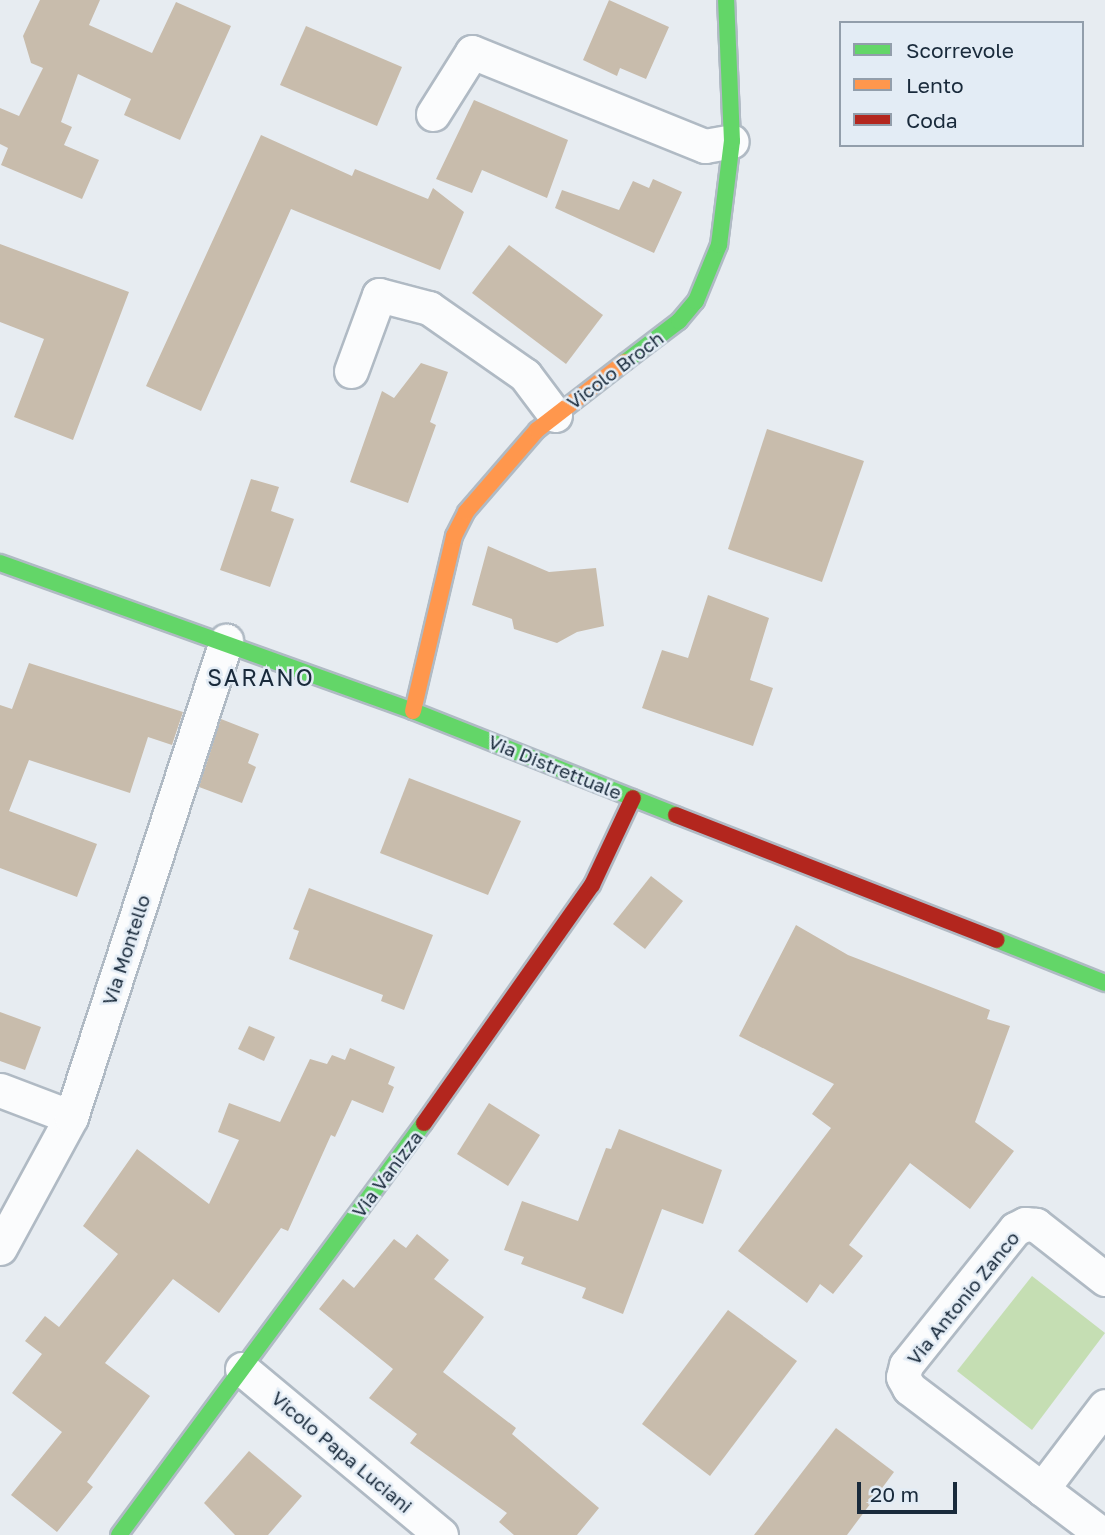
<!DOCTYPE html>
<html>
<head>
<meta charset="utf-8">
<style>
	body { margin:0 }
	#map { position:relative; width:1105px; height:1535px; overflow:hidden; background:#e7ecf1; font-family:"Golos Text",sans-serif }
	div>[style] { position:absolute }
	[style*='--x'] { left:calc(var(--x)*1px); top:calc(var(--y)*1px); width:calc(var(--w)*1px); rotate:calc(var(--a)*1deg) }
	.green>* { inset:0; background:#c5deb3 }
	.building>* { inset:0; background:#c8bcac }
	.roads { filter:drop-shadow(2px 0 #b0bac4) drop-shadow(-2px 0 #b0bac4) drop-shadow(0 2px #b0bac4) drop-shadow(0 -2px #b0bac4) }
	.street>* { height:33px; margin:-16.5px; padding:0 16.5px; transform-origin:16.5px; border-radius:16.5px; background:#fbfcfd }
	.fast>* { height:16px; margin:-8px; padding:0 8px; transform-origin:8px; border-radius:8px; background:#63d668 }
	.slow>* { height:16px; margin:-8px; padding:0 8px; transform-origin:8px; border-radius:8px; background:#ff974d }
	.jam>* { height:16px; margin:-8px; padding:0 8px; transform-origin:8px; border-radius:8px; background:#b3261e }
	span { translate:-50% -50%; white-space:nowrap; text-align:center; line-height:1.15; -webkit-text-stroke:5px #e3ecf5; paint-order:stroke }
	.street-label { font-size:19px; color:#192a3b }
	.quarter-label { font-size:23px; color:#192a3b; letter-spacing:2px }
	.legend { position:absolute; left:839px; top:21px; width:245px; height:126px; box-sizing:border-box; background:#e3ecf5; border:2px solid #929eab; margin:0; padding:9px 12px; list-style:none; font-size:21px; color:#192a3b }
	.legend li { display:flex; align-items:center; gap:14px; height:35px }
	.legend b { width:35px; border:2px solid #929eab }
	.scale { position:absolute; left:857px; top:1482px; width:100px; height:32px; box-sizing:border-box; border:4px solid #192a3b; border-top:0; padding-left:9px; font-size:21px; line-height:24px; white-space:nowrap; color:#192a3b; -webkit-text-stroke:5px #e3ecf5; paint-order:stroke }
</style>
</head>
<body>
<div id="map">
	<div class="green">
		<i style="clip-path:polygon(1032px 1276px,1105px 1333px,1032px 1430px,957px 1371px)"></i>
	</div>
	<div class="building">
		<i style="clip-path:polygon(40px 0,100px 0,89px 25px,152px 53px,176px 2px,231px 26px,180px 140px,124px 115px,131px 99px,78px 74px,61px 122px,72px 127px,64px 145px,99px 160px,82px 199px,1px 165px,8px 148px,0 144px,0 108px,19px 116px,43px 68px,31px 63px,23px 36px)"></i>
		<i style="clip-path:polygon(609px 0,669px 27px,646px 79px,620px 68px,617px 76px,583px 60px)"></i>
		<i style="clip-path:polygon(306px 26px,402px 67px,377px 126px,280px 85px)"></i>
		<i style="clip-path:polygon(474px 100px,568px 140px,547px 198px,482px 170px,472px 193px,436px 179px)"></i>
		<i style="clip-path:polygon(261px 135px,352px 176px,355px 169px,428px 199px,433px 188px,464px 212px,440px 270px,291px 209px,201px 411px,146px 386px)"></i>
		<i style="clip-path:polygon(653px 179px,682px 192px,654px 253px,555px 208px,562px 190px,619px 210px,633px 181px,649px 188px)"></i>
		<i style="clip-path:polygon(0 244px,129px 292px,73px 440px,14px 417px,44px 339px,0 322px)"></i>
		<i style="clip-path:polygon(509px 245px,603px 315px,566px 364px,472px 293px)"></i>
		<i style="clip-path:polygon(421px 363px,448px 372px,430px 422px,436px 425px,408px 503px,350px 482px,382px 391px,394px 398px)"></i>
		<i style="clip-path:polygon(767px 429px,864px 461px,822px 582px,728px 549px)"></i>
		<i style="clip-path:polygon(251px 479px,279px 487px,271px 511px,294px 519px,270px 587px,220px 570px)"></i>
		<i style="clip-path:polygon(488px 546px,549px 572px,596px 568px,604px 626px,577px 632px,557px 643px,514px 629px,512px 619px,472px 605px)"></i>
		<i style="clip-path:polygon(708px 595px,769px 618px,750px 680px,773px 688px,753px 746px,642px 708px,662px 650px,688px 658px)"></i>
		<i style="clip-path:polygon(29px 663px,183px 712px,172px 745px,148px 737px,130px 793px,29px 760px,9px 811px,97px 844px,77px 897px,0 868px,0 705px,12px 709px)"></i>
		<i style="clip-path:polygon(221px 719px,259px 734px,248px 763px,256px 767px,242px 803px,199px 787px)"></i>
		<i style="clip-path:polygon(409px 778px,521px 821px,488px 895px,380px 853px)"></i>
		<i style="clip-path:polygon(651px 876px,683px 901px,645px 949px,613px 924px)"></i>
		<i style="clip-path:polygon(309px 888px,433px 935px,404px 1010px,381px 1001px,383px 995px,289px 959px,299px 931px,293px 929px)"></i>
		<i style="clip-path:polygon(796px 925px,848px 955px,990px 1010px,987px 1019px,1010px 1026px,975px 1122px,1014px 1151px,970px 1209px,910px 1163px,849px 1245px,863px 1256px,833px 1294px,820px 1284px,807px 1303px,738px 1251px,831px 1128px,812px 1114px,834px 1084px,739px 1036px)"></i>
		<i style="clip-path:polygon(0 1012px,41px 1027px,25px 1070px,0 1061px)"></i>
		<i style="clip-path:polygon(249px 1026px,275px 1037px,264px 1061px,238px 1049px)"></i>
		<i style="clip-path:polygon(350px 1048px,395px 1067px,388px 1084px,394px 1087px,383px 1113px,352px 1100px,335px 1137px,331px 1135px,288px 1231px,281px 1228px,219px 1313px,173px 1279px,105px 1363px,150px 1396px,87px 1482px,93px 1487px,57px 1532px,11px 1495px,62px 1432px,12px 1393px,42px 1354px,25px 1341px,45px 1316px,59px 1327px,118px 1254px,83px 1226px,137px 1149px,209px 1204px,239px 1140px,218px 1132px,229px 1103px,280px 1122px,310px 1059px,327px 1064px,332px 1055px,345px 1060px)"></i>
		<i style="clip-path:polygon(489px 1103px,540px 1135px,508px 1186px,457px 1154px)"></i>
		<i style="clip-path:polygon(619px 1129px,722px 1170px,703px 1224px,662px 1209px,623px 1314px,582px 1298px,586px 1288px,521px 1264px,524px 1257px,504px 1250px,522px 1201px,578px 1221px,606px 1148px,611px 1149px)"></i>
		<i style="clip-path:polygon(417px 1234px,449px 1260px,434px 1279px,484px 1317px,443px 1372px,516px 1428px,512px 1434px,599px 1508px,577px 1535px,514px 1535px,499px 1522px,507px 1513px,410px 1443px,417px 1434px,369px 1398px,393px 1369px,319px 1309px,343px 1279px,354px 1288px,394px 1239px,406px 1248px)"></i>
		<i style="clip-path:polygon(728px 1310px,797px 1361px,710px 1476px,642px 1424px)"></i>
		<i style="clip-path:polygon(836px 1428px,894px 1472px,847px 1535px,754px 1535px)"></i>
		<i style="clip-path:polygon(249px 1451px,302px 1496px,268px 1535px,235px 1535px,204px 1503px)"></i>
	</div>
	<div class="roads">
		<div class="street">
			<i style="--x:433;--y:114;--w:73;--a:-57.8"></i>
			<i style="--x:472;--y:52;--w:251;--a:22"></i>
			<i style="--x:705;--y:146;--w:27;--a:-10"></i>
			<i style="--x:351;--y:371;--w:81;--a:-69.8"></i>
			<i style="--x:379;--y:295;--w:52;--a:14.6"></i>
			<i style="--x:429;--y:308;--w:117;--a:34.9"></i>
			<i style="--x:525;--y:375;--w:50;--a:53.1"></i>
			<i style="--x:0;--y:1090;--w:76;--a:20.8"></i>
			<i style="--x:0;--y:1248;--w:149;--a:-61.5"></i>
			<i style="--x:71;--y:1117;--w:501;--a:-71.96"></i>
			<i style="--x:1105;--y:1279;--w:88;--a:-142"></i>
			<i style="--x:1036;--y:1225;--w:11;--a:-175"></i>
			<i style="--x:1025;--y:1224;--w:11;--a:153"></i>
			<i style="--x:1015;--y:1229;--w:174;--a:128.7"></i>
			<i style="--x:906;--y:1365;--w:12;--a:104"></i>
			<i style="--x:903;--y:1377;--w:13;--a:61"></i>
			<i style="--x:909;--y:1388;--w:167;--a:37.2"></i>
			<i style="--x:1042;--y:1489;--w:104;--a:-52.8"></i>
			<i style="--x:242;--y:1369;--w:259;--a:39.8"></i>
			<i style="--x:1042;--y:1489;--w:76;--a:37"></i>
		</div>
		<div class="fast">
			<i style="--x:625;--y:362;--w:68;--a:-37.2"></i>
			<i style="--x:679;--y:321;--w:26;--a:-50"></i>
			<i style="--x:696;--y:301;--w:61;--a:-67.7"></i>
			<i style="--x:719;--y:245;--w:105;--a:-82.9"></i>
			<i style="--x:732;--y:141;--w:141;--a:-92.4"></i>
			<i style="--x:0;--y:563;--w:439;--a:19.7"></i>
			<i style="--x:413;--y:711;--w:283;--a:21.6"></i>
			<i style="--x:997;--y:940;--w:116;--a:21.7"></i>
			<i style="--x:119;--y:1535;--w:513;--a:-53.49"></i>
		</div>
		<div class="slow">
			<i style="--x:413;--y:711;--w:180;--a:-76.8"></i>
			<i style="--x:454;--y:536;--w:27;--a:-63"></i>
			<i style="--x:466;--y:512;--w:108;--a:-49.1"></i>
			<i style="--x:537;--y:430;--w:111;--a:-37.7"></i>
		</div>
		<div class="jam">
			<i style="--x:676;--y:815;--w:344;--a:21.3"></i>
			<i style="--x:424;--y:1123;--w:291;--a:-54.8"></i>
			<i style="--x:592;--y:885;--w:96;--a:-64.8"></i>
		</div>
	</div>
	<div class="street-label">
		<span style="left:615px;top:370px;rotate:-37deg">Vicolo Broch</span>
		<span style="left:555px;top:767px;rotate:22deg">Via Distrettuale</span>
		<span style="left:126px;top:950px;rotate:-72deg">Via Montello</span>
		<span style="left:387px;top:1174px;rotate:-53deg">Via Vanizza</span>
		<span style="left:963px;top:1298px;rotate:-51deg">Via Antonio Zanco</span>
		<span style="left:342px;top:1452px;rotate:40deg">Vicolo Papa Luciani</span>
	</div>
	<div class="quarter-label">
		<span style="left:261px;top:677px">SARANO</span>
	</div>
	<ul class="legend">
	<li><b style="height:9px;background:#63d668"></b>Scorrevole</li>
	<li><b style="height:9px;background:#ff974d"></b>Lento</li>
	<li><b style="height:9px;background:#b3261e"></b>Coda</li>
	</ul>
	<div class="scale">20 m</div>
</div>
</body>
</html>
